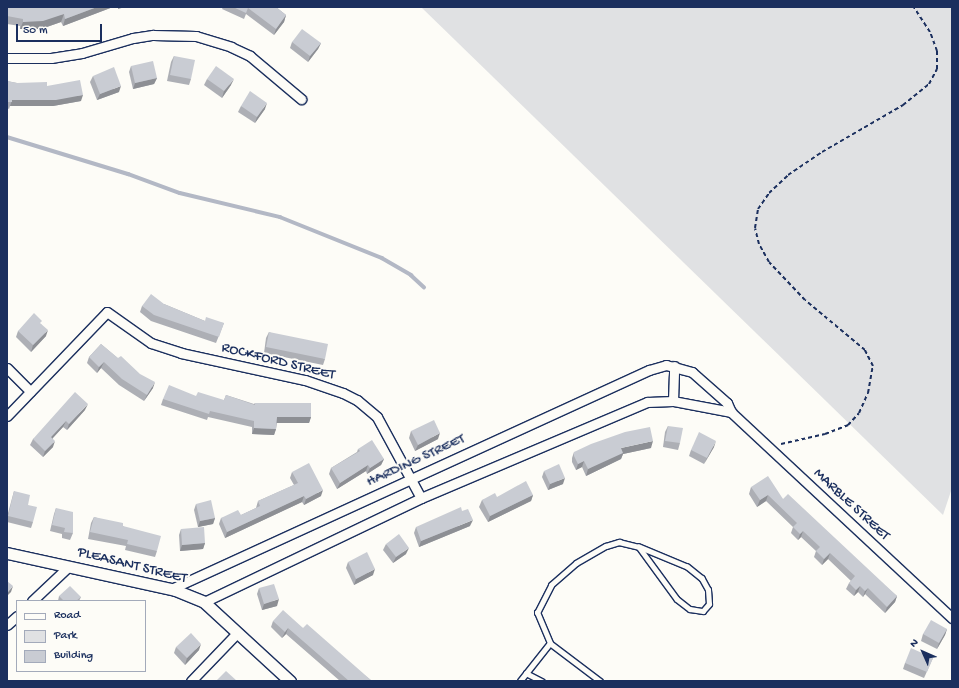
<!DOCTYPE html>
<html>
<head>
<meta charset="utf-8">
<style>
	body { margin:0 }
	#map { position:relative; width:959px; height:688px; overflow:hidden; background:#fdfcf7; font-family:"Gochi Hand",sans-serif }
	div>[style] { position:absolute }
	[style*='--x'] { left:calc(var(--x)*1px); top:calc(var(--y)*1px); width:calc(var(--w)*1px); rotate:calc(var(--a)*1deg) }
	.green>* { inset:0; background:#e0e1e3 }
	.stream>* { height:3.5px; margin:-1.75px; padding:0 1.75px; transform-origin:1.75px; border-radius:1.75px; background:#b3b8c5 }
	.path>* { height:2px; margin-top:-1px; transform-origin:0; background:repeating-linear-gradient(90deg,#1b2f5e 0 4px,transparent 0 7px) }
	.roads { filter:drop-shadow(1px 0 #1b2f5e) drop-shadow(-1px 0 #1b2f5e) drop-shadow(0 1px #1b2f5e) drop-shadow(0 -1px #1b2f5e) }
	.service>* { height:4.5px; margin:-2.25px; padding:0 2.25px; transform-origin:2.25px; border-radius:2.25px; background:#fdfcf7 }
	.minor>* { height:9px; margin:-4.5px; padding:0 4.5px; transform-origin:4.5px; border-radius:4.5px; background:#fdfcf7 }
	.tertiary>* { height:11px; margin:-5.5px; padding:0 5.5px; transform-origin:5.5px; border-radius:5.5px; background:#fdfcf7 }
	.wall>* { inset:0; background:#adafb5 }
	.shaded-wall>* { inset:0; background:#8d8f94 }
	.building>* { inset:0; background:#c9ccd3 }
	span { translate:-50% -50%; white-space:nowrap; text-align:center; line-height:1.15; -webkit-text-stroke:4px #fdfcf7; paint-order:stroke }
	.street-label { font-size:15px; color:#1b2f5e }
	.frame { position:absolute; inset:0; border:8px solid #1b2f5e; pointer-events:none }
	.legend { position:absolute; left:16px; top:600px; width:130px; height:72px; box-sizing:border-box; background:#fdfcf7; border:1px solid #a3aaba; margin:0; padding:5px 7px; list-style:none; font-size:12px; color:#1b2f5e }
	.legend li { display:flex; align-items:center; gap:8px; height:20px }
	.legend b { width:20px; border:1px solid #a3aaba }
	.north { position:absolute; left:903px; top:632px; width:40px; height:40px; -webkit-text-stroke:3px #fdfcf7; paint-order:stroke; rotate:315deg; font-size:11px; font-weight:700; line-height:16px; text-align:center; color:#1b2f5e }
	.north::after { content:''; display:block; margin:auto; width:14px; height:18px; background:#1b2f5e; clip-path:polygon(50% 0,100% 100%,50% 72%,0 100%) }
	.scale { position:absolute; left:16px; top:24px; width:86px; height:18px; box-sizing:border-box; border:2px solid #1b2f5e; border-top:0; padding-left:5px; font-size:12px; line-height:14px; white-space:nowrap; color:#1b2f5e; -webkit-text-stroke:3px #fdfcf7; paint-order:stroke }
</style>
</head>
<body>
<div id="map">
	<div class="green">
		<i style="clip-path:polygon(421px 7px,952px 7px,952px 488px,943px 515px)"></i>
	</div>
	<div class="stream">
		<i style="--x:7;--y:137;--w:127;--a:17"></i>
		<i style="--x:128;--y:174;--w:55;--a:20.1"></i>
		<i style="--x:180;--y:193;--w:103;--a:13.5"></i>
		<i style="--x:280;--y:217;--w:110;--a:21.9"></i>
		<i style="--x:382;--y:258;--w:34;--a:30"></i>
		<i style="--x:411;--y:275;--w:18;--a:43"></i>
	</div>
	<div class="path">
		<i style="--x:781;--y:444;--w:45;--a:-12.8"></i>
		<i style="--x:825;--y:434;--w:25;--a:-21"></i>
		<i style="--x:848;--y:425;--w:16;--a:-47"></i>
		<i style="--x:859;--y:413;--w:22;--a:-66"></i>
		<i style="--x:868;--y:393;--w:27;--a:-80"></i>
		<i style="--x:873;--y:366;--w:18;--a:-117"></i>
		<i style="--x:865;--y:350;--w:78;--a:-140.2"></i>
		<i style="--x:805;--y:300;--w:52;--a:-133.5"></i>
		<i style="--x:769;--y:262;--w:21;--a:-119"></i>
		<i style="--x:759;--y:244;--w:16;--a:-104"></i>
		<i style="--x:755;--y:228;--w:19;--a:-81"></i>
		<i style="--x:758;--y:209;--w:19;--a:-55"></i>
		<i style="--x:769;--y:193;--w:26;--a:-43"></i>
		<i style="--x:788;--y:175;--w:41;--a:-34.1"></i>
		<i style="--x:822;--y:152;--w:94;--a:-30.1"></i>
		<i style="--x:903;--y:105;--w:33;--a:-39"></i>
		<i style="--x:929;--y:84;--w:17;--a:-62"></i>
		<i style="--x:937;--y:69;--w:18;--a:-90"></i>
		<i style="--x:937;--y:51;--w:20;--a:-110"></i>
		<i style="--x:930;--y:32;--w:30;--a:-123"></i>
	</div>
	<div class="roads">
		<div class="service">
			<i style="--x:550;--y:643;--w:33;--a:-113"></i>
			<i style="--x:537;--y:613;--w:31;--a:-63"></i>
			<i style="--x:551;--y:585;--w:33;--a:-41"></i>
			<i style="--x:576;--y:563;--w:34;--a:-30"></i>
			<i style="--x:606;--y:546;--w:14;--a:-17"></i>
			<i style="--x:619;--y:542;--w:21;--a:14"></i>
			<i style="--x:639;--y:547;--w:64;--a:53.8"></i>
			<i style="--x:677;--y:599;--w:16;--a:38"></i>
			<i style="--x:690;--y:609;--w:13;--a:9"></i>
			<i style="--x:703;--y:611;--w:9;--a:-49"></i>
			<i style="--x:709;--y:604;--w:14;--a:-94"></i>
			<i style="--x:708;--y:590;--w:13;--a:-119"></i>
			<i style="--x:702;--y:579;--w:19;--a:-141"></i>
			<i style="--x:687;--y:567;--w:52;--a:-157.4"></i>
			<i style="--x:526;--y:673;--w:18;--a:27"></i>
			<i style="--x:520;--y:681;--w:48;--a:-51.7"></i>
			<i style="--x:550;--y:643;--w:63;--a:37.2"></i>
		</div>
		<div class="minor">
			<i style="--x:7;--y:58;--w:44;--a:0"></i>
			<i style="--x:51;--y:58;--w:31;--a:-9"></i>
			<i style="--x:82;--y:53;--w:53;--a:-16.4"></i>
			<i style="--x:133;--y:38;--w:20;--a:-9"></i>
			<i style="--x:153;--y:35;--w:43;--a:1.3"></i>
			<i style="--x:196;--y:36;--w:37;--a:17"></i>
			<i style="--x:231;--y:47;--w:21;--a:25"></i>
			<i style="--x:250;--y:56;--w:67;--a:40.1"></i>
			<i style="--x:7;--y:368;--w:33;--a:45"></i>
			<i style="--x:673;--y:401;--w:35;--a:-88"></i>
			<i style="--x:7;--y:416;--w:144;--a:-46.1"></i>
			<i style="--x:107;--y:312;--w:54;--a:35.2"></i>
			<i style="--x:151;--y:343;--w:32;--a:18"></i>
			<i style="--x:181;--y:353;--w:127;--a:12.3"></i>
			<i style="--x:305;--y:380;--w:40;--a:18.9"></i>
			<i style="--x:343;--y:393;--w:16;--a:27"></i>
			<i style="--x:357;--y:400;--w:26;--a:40"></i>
			<i style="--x:377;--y:417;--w:92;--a:61.5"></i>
			<i style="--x:171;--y:589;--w:526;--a:-24.62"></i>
			<i style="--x:649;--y:370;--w:18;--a:-16"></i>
			<i style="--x:666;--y:365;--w:27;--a:15"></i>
			<i style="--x:692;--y:372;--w:47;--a:41.5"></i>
			<i style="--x:727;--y:403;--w:10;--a:66"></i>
			<i style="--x:731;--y:412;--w:302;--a:43"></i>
			<i style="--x:32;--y:601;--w:51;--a:-43.4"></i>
			<i style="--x:204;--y:602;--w:241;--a:-25.6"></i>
			<i style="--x:421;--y:498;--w:246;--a:-23"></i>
			<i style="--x:647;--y:402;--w:26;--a:-2"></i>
			<i style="--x:673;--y:401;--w:59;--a:10.7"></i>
			<i style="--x:7;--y:625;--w:13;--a:-42"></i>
			<i style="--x:191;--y:681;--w:65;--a:-46.2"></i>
		</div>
		<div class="tertiary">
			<i style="--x:7;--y:553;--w:172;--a:12.4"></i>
			<i style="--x:175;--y:590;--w:31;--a:22"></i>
			<i style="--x:204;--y:602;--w:117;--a:42.6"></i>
		</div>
	</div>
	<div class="wall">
		<i style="clip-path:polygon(7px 7px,113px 7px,63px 26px,61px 22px,41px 29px,20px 29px,20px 26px,7px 24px)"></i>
		<i style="clip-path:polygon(201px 7px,209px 7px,208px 8px)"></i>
		<i style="clip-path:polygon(223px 7px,276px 7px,286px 15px,284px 22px,274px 35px,246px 14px,244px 19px,222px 9px)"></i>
		<i style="clip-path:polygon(292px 42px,321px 43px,318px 49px,308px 62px,290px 48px)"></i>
		<i style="clip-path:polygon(174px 56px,191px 79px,189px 85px,167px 81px,171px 62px)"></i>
		<i style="clip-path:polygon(131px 66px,157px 78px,154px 84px,133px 89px,129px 72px)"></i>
		<i style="clip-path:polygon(93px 76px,119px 92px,97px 100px,90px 82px)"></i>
		<i style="clip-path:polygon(207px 79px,231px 85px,222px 98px,204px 85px)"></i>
		<i style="clip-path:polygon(7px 81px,17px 83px,47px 86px,81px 101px,53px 106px,10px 106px,9px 109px,7px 108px)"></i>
		<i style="clip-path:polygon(241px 106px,265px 109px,255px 123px,238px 112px)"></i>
		<i style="clip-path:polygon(164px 304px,205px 321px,224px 323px,216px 343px,151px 321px,140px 312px,142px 306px)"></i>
		<i style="clip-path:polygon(41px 324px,46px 336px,31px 352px,16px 337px,18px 331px)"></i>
		<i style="clip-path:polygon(269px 332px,325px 359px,323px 365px,264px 353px,266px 338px)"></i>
		<i style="clip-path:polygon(101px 344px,153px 388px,144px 401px,119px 385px,101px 368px,97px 373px,87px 363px,89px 357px)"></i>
		<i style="clip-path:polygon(226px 395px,254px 404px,255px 403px,311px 417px,309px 423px,277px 423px,276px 429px,274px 435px,252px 434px,252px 427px,208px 417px,207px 420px,161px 405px,163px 399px,224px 400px)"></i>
		<i style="clip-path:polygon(85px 410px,67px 430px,63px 427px,53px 438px,53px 447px,43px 457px,30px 445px,33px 439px)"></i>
		<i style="clip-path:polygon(668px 426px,680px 443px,678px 450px,663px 447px,665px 432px)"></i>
		<i style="clip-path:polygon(411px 431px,438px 439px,415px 451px,409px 438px)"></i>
		<i style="clip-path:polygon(714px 447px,704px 464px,689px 456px,691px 450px)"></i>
		<i style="clip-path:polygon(651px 448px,623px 454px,621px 459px,586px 476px,582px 467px,576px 470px,572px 462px,572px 458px,574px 452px)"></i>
		<i style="clip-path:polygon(358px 449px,384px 459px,381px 465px,367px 474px,366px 471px,337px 489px,329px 474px,331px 468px,357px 452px)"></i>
		<i style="clip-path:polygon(544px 471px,563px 484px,548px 490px,542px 477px)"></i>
		<i style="clip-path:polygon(292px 472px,321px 496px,304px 505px,302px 502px,225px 538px,219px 524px,221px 518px,241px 515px,256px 508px,258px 501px,294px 485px,290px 478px)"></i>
		<i style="clip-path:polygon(751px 487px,783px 499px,897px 596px,895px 602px,885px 613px,865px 594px,863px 597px,858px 592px,854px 596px,846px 589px,849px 583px,851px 581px,828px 559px,822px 565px,814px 557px,816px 551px,801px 537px,798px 540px,791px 533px,793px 527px,766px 501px,757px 507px,749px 494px)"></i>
		<i style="clip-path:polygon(14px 491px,28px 505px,33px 522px,31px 528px,7px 522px,7px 517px)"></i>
		<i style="clip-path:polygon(533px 495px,531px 501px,488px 522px,479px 507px,482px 500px,497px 497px)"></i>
		<i style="clip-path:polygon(196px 504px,215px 518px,213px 524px,198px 527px,194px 510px)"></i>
		<i style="clip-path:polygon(56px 508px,73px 533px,70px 540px,62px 538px,62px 534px,50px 531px,54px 514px)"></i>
		<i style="clip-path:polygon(94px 517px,123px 526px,157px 551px,155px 557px,125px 550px,126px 546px,88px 539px,91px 523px)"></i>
		<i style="clip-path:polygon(470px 526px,419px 547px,414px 533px,416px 527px)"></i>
		<i style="clip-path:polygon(181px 529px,205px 543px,203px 549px,180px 551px,179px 535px)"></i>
		<i style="clip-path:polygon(386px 544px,406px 554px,393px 563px,383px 550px)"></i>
		<i style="clip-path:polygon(348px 562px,373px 575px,354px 585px,346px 568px)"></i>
		<i style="clip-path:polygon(259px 588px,277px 606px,262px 610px,257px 594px)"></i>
		<i style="clip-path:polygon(59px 596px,81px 597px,79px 601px,58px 601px)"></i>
		<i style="clip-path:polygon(273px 621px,303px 628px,372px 681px,340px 681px,286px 634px,282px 638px,271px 627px)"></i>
		<i style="clip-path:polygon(947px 629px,945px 635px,937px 649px,921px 641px,923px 634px)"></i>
		<i style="clip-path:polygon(176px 647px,199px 650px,185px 665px,174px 653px)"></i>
		<i style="clip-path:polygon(933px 658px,924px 678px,903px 669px,905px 663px)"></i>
	</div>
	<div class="shaded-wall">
		<i style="clip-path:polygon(97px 7px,113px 7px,63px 26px,65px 19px)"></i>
		<i style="clip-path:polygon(118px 7px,125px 7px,118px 9px)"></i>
		<i style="clip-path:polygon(64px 14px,61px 22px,41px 29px,20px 29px,23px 22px)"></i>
		<i style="clip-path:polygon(286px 15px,284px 22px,274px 35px,276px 29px)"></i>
		<i style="clip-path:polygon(321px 43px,318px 49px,308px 62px,310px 56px)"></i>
		<i style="clip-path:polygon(157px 78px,154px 84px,133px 89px,135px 83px)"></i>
		<i style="clip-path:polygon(234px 79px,231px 85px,222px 98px,224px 91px)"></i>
		<i style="clip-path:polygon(121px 86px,119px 92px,97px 100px,100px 94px)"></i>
		<i style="clip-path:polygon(83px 95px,81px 101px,53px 106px,10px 106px,12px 100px)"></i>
		<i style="clip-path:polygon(267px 103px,265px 109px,255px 123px,257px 117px)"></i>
		<i style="clip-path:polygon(48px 330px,46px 336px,31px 352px,33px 345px)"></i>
		<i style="clip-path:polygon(104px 362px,101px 368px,97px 373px,99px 367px)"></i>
		<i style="clip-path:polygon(155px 382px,153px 388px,144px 401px,147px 395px)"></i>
		<i style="clip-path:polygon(88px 404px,85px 410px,67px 430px,69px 424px)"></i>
		<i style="clip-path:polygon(277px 417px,311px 417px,309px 423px,275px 423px)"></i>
		<i style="clip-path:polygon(66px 421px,63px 427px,48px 443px,51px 437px)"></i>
		<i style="clip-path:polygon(254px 428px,276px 429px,274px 435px,252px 434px)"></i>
		<i style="clip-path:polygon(440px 433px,438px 439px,415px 451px,418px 445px)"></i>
		<i style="clip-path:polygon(55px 441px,53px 447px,43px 457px,45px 451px)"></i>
		<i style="clip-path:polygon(653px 441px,651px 448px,623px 454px,621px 459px,586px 476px,588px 469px,621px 448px)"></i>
		<i style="clip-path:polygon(716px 441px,714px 447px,704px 464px,707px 458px)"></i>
		<i style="clip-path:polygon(384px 459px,381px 465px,367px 474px,370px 468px)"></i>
		<i style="clip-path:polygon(584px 461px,582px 467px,576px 470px,578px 464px)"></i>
		<i style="clip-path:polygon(368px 465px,366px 471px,337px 489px,340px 483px)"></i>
		<i style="clip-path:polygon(565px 478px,563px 484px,548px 490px,550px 484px)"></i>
		<i style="clip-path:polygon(323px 490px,321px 496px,304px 505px,306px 499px)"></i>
		<i style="clip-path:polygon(533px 495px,531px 501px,488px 522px,490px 516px)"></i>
		<i style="clip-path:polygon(768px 495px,766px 501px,757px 507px,760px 500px)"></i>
		<i style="clip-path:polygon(304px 496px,302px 502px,225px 538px,227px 532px)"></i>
		<i style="clip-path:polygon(215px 518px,213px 524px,198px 527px,200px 521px)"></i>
		<i style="clip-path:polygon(473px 520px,470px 526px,419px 547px,421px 541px)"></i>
		<i style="clip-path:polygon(803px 531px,801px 537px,798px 540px,800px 534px)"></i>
		<i style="clip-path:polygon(205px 543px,203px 549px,180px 551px,182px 545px)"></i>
		<i style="clip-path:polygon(409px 548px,406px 554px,393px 563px,396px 557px)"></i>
		<i style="clip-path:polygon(830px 553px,828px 559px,822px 565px,824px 559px)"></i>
		<i style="clip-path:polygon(375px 569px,373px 575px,354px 585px,356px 579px)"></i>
		<i style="clip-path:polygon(13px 586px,11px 592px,7px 596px,7px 593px)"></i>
		<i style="clip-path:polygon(860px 586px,858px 592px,854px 596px,856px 590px)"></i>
		<i style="clip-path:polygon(868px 588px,865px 594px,863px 597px,865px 591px)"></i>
		<i style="clip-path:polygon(897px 596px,895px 602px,885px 613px,887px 607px)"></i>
		<i style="clip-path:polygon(279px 599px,277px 606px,262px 610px,264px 604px)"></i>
		<i style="clip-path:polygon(288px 628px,286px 634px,282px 638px,285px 632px)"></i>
		<i style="clip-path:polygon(947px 629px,945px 635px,937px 649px,939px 643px)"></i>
		<i style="clip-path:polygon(201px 644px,199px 650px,185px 665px,187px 658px)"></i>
	</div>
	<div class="building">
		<i style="clip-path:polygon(7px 7px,97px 7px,65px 19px,64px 14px,43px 21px,23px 22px,23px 19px,7px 16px)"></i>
		<i style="clip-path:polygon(233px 7px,276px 7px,286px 15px,276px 29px,248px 8px,246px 13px)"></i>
		<i style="clip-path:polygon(302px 29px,321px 43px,310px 56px,292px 42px)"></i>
		<i style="clip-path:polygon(174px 56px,195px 60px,191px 79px,170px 75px)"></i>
		<i style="clip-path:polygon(153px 61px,157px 78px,135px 83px,131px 66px)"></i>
		<i style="clip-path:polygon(216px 66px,234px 79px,224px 91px,207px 79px)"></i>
		<i style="clip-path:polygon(114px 67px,121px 86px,100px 94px,93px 76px)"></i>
		<i style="clip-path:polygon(80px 80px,83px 95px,56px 100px,12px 100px,12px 102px,7px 102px,7px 81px,17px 83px,47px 82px,47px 86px)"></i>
		<i style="clip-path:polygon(250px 91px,267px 103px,257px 117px,241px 106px)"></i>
		<i style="clip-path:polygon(151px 294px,164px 304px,205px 321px,206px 317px,224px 323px,219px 337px,154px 315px,142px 306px)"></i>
		<i style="clip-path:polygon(34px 313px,42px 321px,40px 323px,48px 330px,33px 345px,18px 331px)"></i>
		<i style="clip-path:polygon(269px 332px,328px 344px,325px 359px,266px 347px)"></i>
		<i style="clip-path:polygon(101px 344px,118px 358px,121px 356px,140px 374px,155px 382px,147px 395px,122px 379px,104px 362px,99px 367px,89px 357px)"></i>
		<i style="clip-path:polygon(169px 385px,196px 396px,198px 392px,224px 400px,226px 395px,255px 405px,255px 403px,311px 403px,311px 417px,277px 417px,276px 429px,254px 428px,254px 421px,210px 411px,209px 414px,163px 399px)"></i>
		<i style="clip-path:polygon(75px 392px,88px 404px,69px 424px,66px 421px,51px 437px,55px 441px,45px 451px,33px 439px)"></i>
		<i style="clip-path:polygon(434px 420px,440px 433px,418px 445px,411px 431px)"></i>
		<i style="clip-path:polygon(668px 426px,683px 428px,680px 443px,665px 441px)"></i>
		<i style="clip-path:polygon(650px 427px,653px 441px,621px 448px,623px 453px,588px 469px,584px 461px,578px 464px,574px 456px,574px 452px,591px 444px,625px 432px)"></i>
		<i style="clip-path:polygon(699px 432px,716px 441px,707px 458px,691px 450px)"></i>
		<i style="clip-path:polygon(372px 440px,384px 459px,370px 468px,368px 465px,340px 483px,331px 468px,360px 451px,358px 449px)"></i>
		<i style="clip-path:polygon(309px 463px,323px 490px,306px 499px,304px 496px,227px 532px,221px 518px,238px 510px,241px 515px,260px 506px,258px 501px,298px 483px,292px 472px)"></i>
		<i style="clip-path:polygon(559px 464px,565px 478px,550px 484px,544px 471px)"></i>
		<i style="clip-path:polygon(768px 476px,783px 499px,788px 494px,897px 596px,887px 607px,868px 588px,865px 591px,860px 586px,856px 590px,849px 583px,855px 576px,830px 553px,824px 559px,816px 551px,820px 547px,803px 531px,800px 534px,793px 527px,797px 523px,768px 495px,760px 500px,751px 487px)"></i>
		<i style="clip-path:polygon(526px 481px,533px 495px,490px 516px,482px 500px,495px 493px,497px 497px)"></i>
		<i style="clip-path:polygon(14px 491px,30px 495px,28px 505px,37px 507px,33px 522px,8px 516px)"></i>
		<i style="clip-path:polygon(211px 500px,215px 518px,200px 521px,196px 504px)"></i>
		<i style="clip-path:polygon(461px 507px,462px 511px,468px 509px,473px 520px,421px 541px,416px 527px)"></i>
		<i style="clip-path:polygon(56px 508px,73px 512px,73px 533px,64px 532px,65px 528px,52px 525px)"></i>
		<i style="clip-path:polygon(94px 517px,123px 523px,123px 526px,161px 536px,157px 551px,127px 544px,128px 540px,90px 532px)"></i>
		<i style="clip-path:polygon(204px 527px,205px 543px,182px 545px,181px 529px)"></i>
		<i style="clip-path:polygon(399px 534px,409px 548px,396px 557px,386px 544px)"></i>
		<i style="clip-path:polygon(367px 552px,375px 569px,356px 579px,348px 562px)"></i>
		<i style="clip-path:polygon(7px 581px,13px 586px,7px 593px)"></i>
		<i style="clip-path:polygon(274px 584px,279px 599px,264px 604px,259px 588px)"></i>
		<i style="clip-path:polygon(70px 586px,81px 597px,76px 601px,64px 601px,59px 596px)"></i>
		<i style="clip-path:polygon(283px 610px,303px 628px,307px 624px,372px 681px,349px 681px,288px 628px,285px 632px,273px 621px)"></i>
		<i style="clip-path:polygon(931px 620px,947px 629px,939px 643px,923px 634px)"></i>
		<i style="clip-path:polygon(191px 633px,201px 644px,187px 658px,176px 647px)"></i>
		<i style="clip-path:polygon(911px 648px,933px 658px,927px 672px,905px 663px)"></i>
		<i style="clip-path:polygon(226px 671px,237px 681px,216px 681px)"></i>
	</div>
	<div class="street-label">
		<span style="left:278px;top:362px;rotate:14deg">ROCKFORD STREET</span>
		<span style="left:416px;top:461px;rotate:-25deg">HARDING STREET</span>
		<span style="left:851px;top:505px;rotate:43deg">MARBLE STREET</span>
		<span style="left:132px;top:566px;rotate:14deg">PLEASANT STREET</span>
	</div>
	<div class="frame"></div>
	<ul class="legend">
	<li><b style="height:5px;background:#fdfcf7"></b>Road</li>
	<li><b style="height:11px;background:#e0e1e3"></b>Park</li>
	<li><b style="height:11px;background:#c9ccd3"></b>Building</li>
	</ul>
	<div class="north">N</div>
	<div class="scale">50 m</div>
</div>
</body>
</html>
